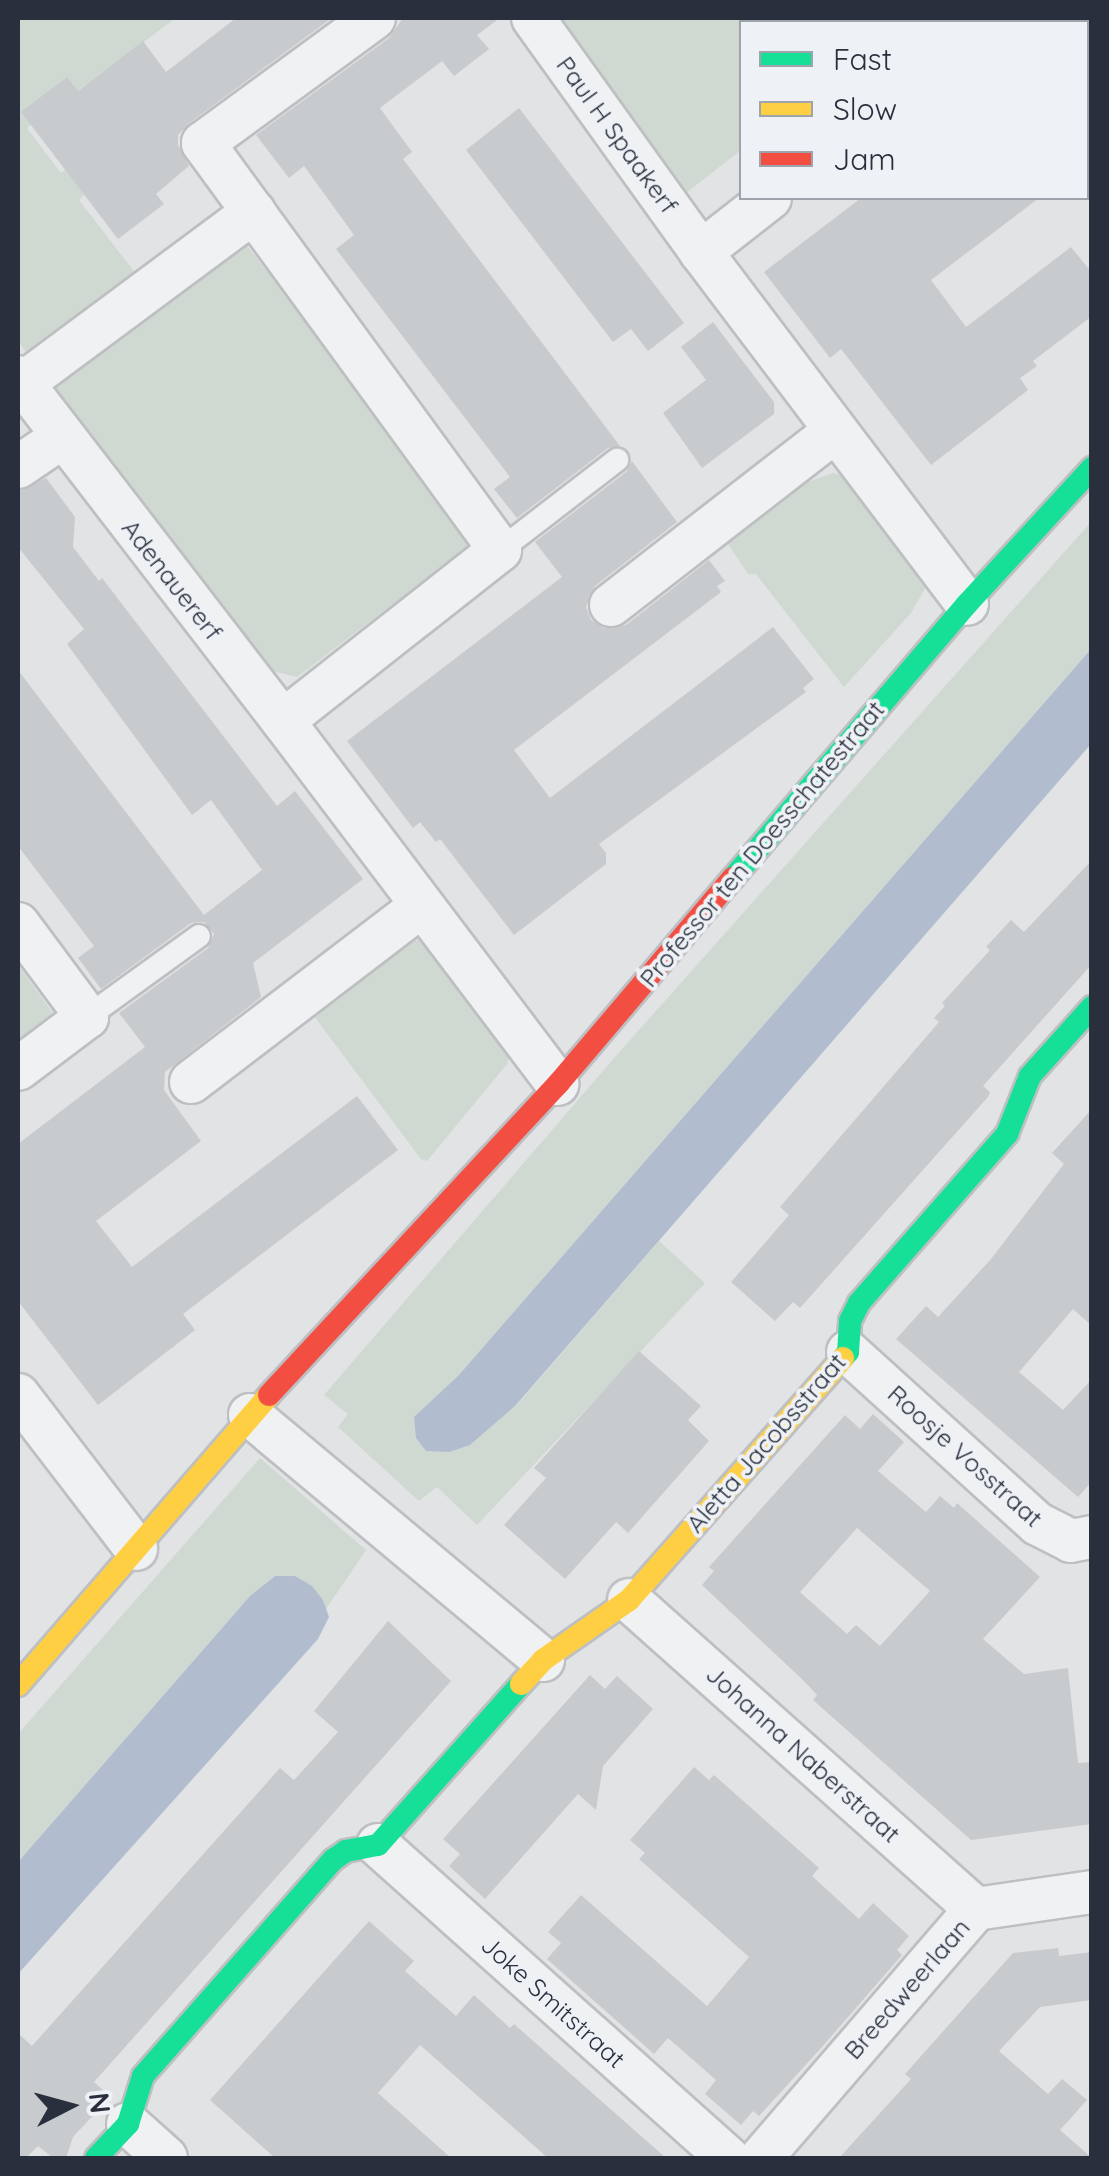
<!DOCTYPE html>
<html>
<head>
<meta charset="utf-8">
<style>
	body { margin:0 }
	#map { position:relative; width:1109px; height:2176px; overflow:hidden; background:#e1e3e5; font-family:Quicksand,sans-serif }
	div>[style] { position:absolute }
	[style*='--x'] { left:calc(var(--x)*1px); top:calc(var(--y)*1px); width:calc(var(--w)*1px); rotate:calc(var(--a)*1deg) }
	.green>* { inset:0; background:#d0d9d1 }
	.water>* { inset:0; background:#b1bdcf }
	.building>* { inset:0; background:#c8cbce }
	.roads { filter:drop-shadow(2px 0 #bebfc2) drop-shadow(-2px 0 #bebfc2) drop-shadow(0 2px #bebfc2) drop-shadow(0 -2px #bebfc2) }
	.lane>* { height:22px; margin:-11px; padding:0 11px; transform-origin:11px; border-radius:11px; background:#f0f1f2 }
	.street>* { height:42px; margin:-21px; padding:0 21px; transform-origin:21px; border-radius:21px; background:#f0f1f2 }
	.fast>* { height:22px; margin:-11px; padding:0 11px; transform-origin:11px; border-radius:11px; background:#16e098 }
	.slow>* { height:22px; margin:-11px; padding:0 11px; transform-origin:11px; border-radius:11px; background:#ffcf43 }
	.jam>* { height:22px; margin:-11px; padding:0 11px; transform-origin:11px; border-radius:11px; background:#f24e42 }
	span { translate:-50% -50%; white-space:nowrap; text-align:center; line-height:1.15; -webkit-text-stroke:8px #eef1f5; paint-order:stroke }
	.street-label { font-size:25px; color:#292f3d }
	.frame { position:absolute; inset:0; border:20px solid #292f3d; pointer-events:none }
	.legend { position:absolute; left:739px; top:20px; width:350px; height:180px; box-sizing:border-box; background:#eef1f5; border:2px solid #9fa3ab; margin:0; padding:12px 18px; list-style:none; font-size:30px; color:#292f3d }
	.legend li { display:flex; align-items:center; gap:20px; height:50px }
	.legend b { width:50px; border:2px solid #9fa3ab }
	.north { position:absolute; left:20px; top:2056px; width:100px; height:100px; -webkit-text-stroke:8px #eef1f5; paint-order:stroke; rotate:84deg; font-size:28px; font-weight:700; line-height:40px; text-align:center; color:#292f3d }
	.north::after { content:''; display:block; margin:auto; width:35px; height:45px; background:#292f3d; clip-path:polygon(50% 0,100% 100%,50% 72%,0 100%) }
</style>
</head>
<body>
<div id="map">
	<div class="green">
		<i style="clip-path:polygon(18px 18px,176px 18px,27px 128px,61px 173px,80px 160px,97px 182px,79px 200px,156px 300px,222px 214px,456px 512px,469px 546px,297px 677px,260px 668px,238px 645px,18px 341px)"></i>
		<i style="clip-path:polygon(545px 18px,846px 18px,849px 22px,742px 22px,741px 150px,681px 197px)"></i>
		<i style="clip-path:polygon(833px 473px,847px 477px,928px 583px,911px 613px,844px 687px,756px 574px,748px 574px,726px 541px,808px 482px)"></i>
		<i style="clip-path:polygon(1091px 522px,1091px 649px,451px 1384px,517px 1405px,659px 1241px,705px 1283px,477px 1525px,437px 1487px,419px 1501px,338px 1427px,348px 1414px,324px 1395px,615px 1057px)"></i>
		<i style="clip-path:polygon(421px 940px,430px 945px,511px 1050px,507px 1064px,427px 1161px,421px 1159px,311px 1012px,406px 942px)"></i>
		<i style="clip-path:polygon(18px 965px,55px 1016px,18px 1044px)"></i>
		<i style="clip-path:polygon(260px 1458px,366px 1550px,326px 1609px,323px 1600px,275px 1576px,250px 1596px,18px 1862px,18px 1734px)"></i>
	</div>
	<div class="water">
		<i style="clip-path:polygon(1091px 649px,1091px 744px,516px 1405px,470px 1445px,449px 1452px,426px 1451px,416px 1438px,414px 1417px,458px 1376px)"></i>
		<i style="clip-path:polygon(275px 1576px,295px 1576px,312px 1586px,323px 1600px,329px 1617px,318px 1639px,18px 1974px,18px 1862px,250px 1596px)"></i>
	</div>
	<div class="building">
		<i style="clip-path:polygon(236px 18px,329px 20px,188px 124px,178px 135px,178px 145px,189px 166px,156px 194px,164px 204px,118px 239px,21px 112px,67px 77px,78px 91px,143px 41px,166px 72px)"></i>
		<i style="clip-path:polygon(403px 18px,500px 18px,477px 35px,489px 49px,454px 76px,442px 61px,380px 108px,412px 152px,403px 159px,620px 446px,608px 448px,517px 518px,494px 489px,510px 477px,336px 249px,354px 235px,304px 166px,289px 178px,256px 135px,389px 38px)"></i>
		<i style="clip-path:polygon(519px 108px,684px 323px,648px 351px,631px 329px,613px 342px,466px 150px)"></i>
		<i style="clip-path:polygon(861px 198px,1039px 198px,931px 280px,966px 327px,1071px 247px,1092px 273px,1092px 316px,1033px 361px,1037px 366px,1020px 378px,1028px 390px,931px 465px,841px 349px,830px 358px,764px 272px)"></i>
		<i style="clip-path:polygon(713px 322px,774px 402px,774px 414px,702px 468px,663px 413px,706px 380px,681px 347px)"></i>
		<i style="clip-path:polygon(632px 461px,677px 522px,595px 586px,586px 607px,591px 620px,603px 628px,626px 625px,709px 560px,725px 581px,717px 586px,721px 592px,514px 750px,550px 798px,773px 627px,814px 679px,803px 688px,806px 692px,599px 844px,606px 853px,606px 864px,514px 935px,440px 839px,436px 842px,420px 822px,413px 828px,347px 741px,562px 577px,535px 542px,626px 472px)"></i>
		<i style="clip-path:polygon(46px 478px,75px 517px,73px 547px,99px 581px,102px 578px,277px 806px,295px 791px,363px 879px,253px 963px,261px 997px,165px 1072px,164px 1090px,201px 1141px,96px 1221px,132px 1267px,357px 1096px,398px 1150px,183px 1314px,195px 1330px,98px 1405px,18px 1301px,18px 1144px,145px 1047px,119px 1013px,208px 948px,214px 934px,204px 922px,191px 923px,101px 989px,78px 958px,94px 946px,18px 846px,18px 670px,204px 915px,262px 870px,211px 800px,192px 815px,67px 644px,84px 629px,18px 547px,18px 492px)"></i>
		<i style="clip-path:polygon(1092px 860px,1092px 964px,983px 1086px,990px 1092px,988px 1097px,800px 1308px,793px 1302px,775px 1321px,731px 1282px,789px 1215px,780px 1207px,939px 1022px,934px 1018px,945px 1006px,942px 1003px,990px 950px,986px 947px,1011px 920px,1024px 932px)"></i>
		<i style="clip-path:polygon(1092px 1109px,1092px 1326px,1073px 1309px,1019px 1372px,1063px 1410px,1092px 1379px,1092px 1481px,1078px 1497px,896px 1339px,926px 1306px,938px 1317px,991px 1259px,1064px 1164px,1052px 1153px)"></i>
		<i style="clip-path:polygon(639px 1351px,701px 1406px,688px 1420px,709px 1441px,628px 1533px,616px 1522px,565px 1579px,504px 1525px,546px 1478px,534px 1468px)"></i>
		<i style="clip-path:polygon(evenodd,873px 1414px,904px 1442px,878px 1471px,926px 1512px,940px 1496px,954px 1508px,957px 1503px,1040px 1577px,983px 1639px,1024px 1674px,1068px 1668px,1078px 1763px,1092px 1762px,1092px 1824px,971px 1840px,813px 1700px,817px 1695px,805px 1682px,702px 1585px,714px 1571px,709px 1567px,845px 1415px,860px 1429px,873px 1414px,857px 1528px,930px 1591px,880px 1646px,856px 1625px,847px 1634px,800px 1592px,857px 1528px)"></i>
		<i style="clip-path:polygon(388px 1621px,451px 1681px,94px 2082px,105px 2092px,100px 2108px,73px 2137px,66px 2158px,53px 2158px,38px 2146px,26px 2158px,18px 2158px,18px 2033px,32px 2046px,280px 1768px,294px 1780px,338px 1732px,314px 1711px)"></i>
		<i style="clip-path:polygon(590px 1675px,605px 1689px,617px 1676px,653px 1709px,603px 1766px,596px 1810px,578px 1794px,485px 1899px,449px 1866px,460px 1854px,443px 1839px)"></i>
		<i style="clip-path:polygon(694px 1767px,709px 1780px,714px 1775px,819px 1868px,812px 1876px,859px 1919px,873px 1903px,909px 1936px,897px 1950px,902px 1955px,822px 2047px,759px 2116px,753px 2111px,741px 2125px,705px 2094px,716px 2080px,668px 2038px,654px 2054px,547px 1959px,561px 1943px,548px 1932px,581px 1895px,707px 2006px,749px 1957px,639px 1859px,645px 1853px,630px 1840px)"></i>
		<i style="clip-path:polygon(369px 1921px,414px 1961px,405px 1971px,456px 2016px,474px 1995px,510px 2028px,514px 2024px,666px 2158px,548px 2158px,420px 2045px,378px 2093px,451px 2158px,275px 2158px,210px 2100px)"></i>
		<i style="clip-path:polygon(1058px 1948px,1059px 1956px,1092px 1952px,1092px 2000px,1040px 2007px,999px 2051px,1048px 2094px,1062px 2079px,1087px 2100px,1060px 2130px,1092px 2158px,839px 2158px,911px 2079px,905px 2074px,1013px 1953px)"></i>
	</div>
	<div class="roads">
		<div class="lane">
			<i style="--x:994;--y:22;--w:8;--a:-30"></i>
			<i style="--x:500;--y:550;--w:148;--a:-37.6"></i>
			<i style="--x:87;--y:1017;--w:138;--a:-35.9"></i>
		</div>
		<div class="street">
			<i style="--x:374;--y:18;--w:212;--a:143.8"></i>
			<i style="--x:203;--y:143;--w:504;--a:53.88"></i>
			<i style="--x:500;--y:550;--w:276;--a:141.8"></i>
			<i style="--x:283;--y:721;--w:455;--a:52.9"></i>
			<i style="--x:533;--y:18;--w:288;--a:54.3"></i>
			<i style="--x:871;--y:18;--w:5;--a:53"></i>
			<i style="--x:1086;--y:103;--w:7;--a:-34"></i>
			<i style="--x:770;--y:198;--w:88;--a:142"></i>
			<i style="--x:701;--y:252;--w:441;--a:52.9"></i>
			<i style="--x:18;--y:377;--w:434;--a:52.4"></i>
			<i style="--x:22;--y:384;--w:289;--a:-36.6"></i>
			<i style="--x:18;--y:467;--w:52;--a:-34"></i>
			<i style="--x:611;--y:605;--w:284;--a:-37.8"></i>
			<i style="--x:18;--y:924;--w:116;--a:53.4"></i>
			<i style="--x:87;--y:1017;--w:86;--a:143"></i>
			<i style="--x:191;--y:1082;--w:288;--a:-37.4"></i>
			<i style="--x:848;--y:1352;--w:256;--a:42.2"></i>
			<i style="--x:1038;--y:1524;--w:37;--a:27"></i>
			<i style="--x:1071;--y:1541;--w:21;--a:-11"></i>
			<i style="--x:18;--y:1395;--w:194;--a:52.5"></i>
			<i style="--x:250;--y:1415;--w:382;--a:39.9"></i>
			<i style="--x:629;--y:1600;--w:465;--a:41.7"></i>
			<i style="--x:378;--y:1845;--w:470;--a:41.8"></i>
			<i style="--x:128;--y:2124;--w:51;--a:41.8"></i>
			<i style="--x:761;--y:2158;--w:329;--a:-49.2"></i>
			<i style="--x:976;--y:1909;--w:117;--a:-8.3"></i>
		</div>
		<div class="fast">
			<i style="--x:733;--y:878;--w:360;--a:-49.5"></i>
			<i style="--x:967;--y:604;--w:185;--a:-47.4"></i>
			<i style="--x:843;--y:1358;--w:8;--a:-50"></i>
			<i style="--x:848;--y:1352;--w:31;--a:-86"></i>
			<i style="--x:850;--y:1321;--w:20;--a:-63"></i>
			<i style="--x:859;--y:1303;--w:225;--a:-48.8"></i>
			<i style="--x:1007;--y:1134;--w:62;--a:-68.4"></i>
			<i style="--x:1030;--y:1076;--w:93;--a:-48.1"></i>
			<i style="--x:96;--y:2158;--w:47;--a:-46.7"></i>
			<i style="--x:128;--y:2124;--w:50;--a:-72.6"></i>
			<i style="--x:143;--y:2076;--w:288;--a:-48.7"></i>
			<i style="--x:333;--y:1860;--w:16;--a:-35"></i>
			<i style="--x:346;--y:1851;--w:33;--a:-11"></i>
			<i style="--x:378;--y:1845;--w:215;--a:-48.4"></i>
		</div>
		<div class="slow">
			<i style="--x:521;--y:1684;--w:33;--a:-47"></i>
			<i style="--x:543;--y:1660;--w:105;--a:-34.9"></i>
			<i style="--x:629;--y:1600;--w:323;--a:-48.5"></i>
			<i style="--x:18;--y:1685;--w:384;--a:-49.1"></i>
		</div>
		<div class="jam">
			<i style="--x:269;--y:1395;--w:425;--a:-47.1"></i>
			<i style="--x:558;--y:1084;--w:270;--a:-49.7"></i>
		</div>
	</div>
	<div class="street-label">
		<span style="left:617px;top:135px;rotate:54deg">Paul H Spaakerf</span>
		<span style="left:172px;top:580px;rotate:52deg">Adenauererf</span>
		<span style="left:762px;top:844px;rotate:-50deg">Professor ten Doesschatestraat</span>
		<span style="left:766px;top:1443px;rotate:-49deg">Aletta Jacobsstraat</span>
		<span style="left:965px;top:1456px;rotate:42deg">Roosje Vosstraat</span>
		<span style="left:803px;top:1754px;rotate:42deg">Johanna Naberstraat</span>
		<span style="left:907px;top:1989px;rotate:-49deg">Breedweerlaan</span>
		<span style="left:553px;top:2002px;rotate:42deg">Joke Smitstraat</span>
	</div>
	<div class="frame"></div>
	<ul class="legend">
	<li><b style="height:12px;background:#16e098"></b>Fast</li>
	<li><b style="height:12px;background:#ffcf43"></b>Slow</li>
	<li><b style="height:12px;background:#f24e42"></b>Jam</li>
	</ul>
	<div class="north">N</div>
</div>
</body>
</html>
